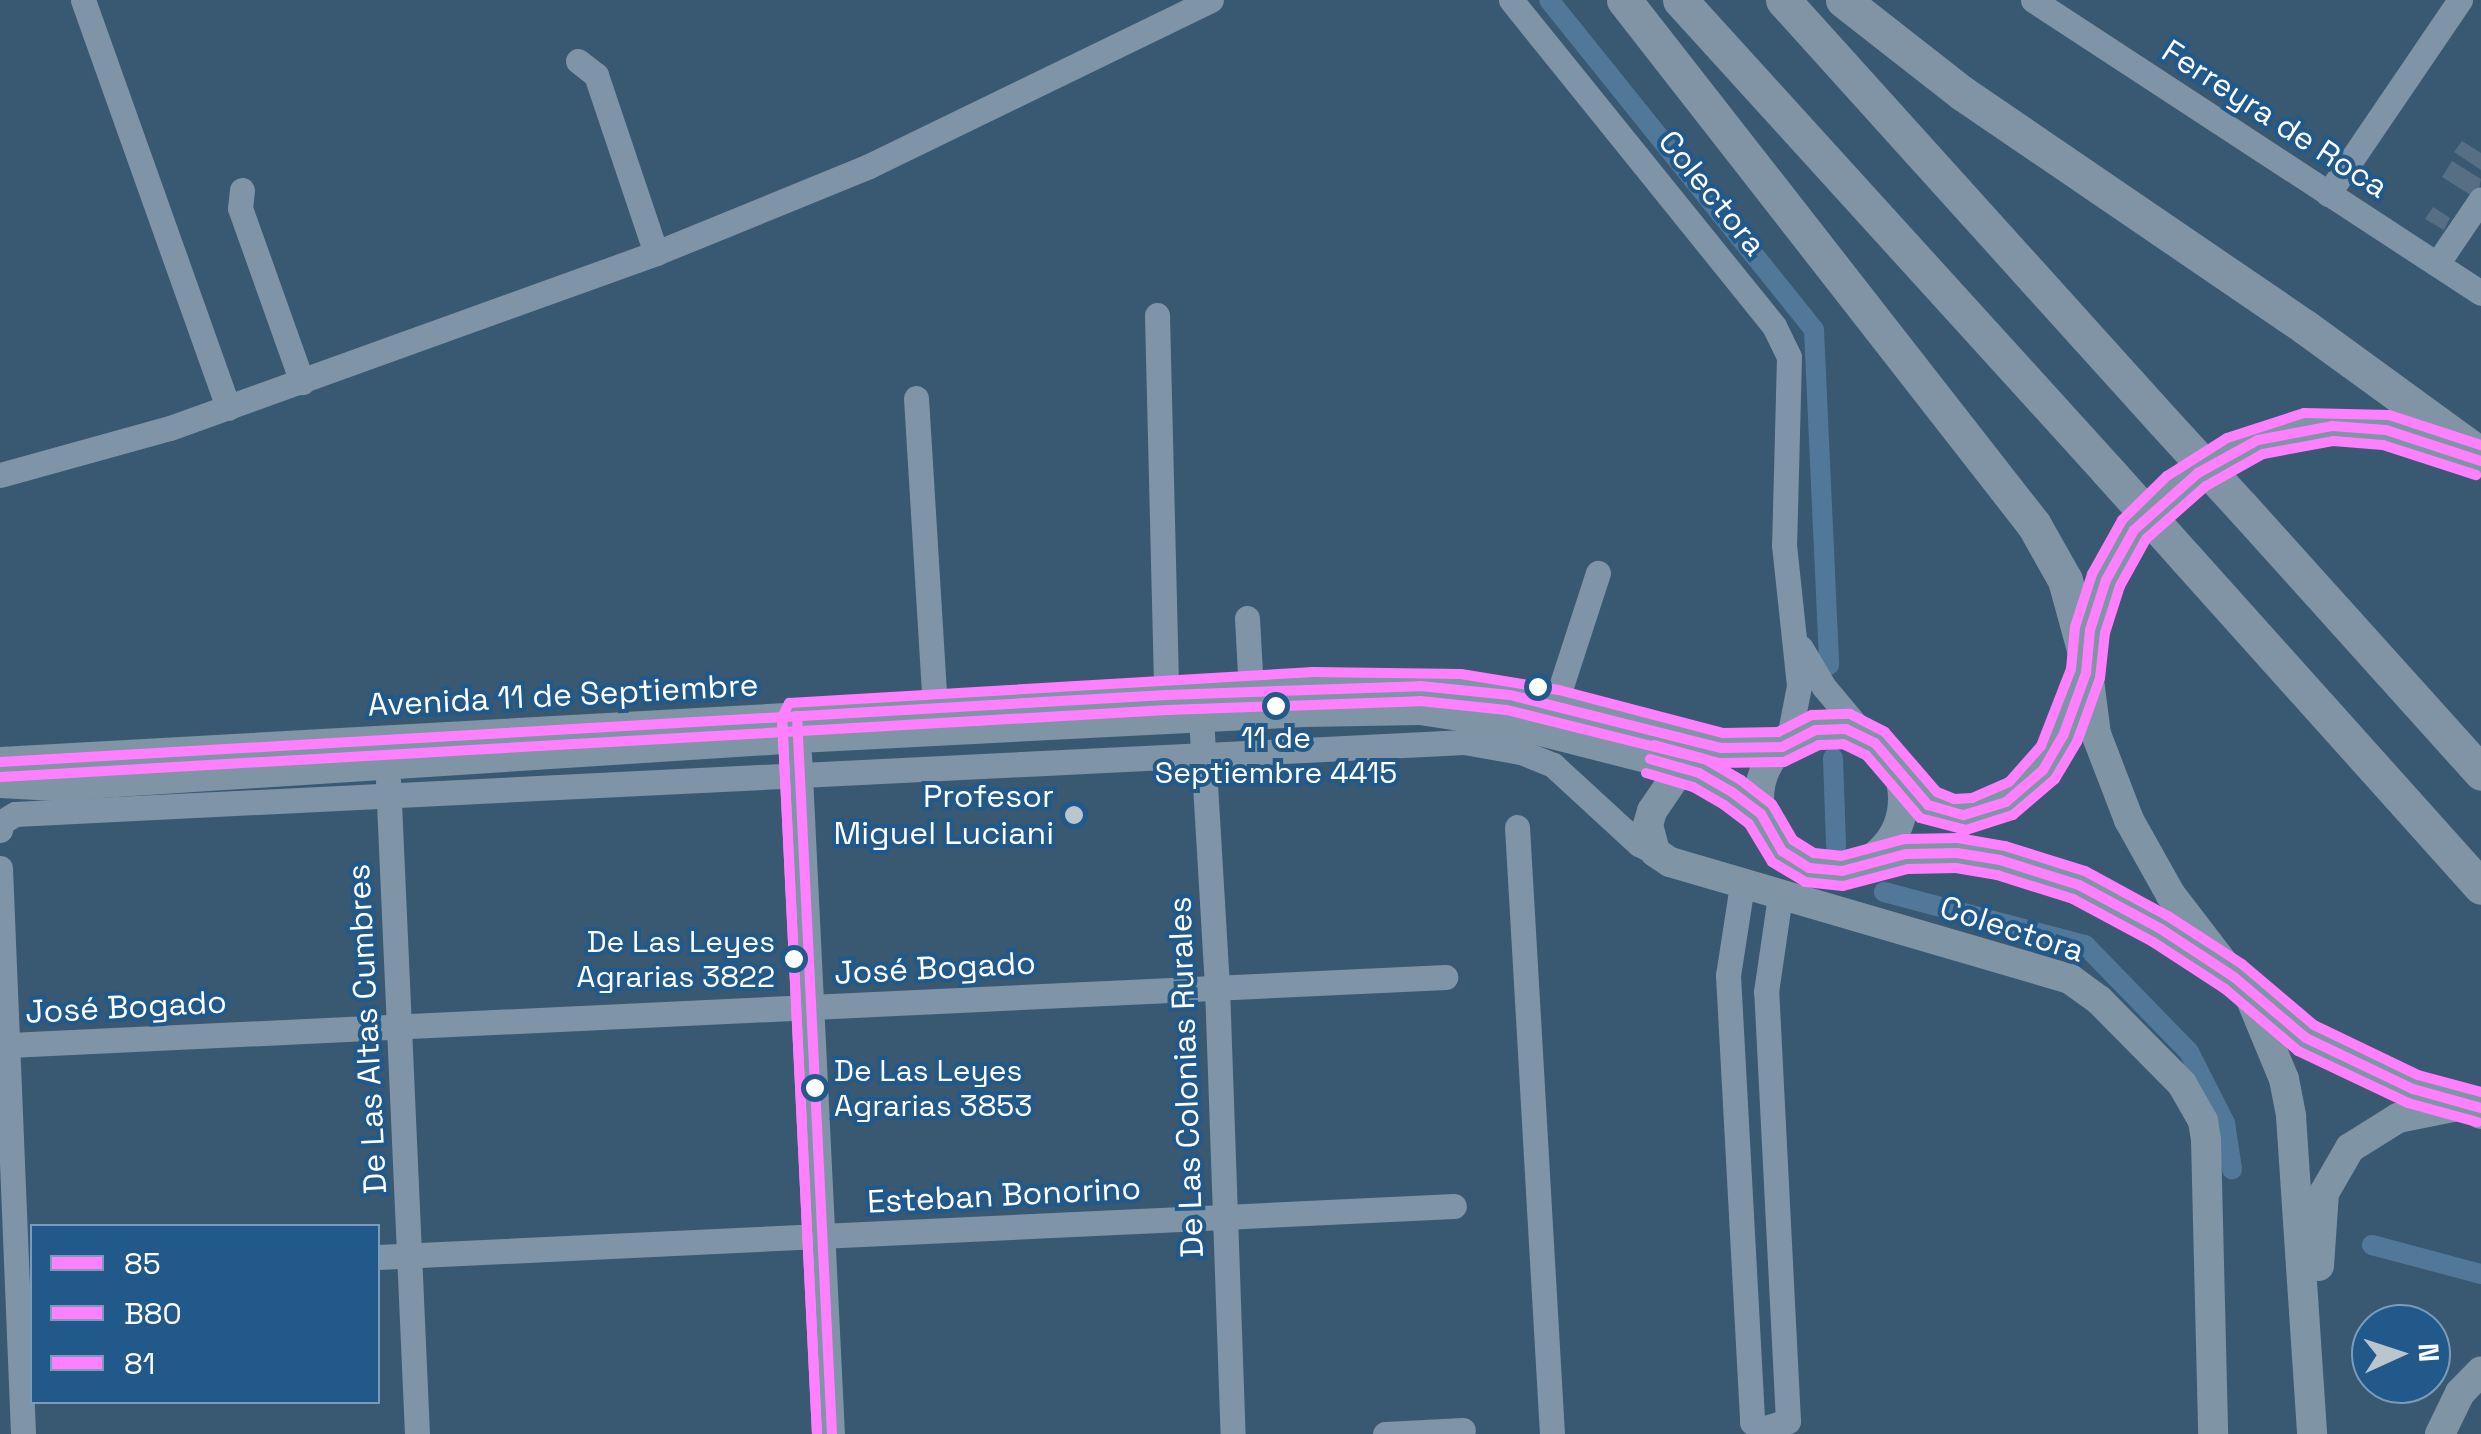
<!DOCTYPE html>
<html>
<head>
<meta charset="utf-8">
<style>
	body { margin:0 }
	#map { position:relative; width:2481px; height:1434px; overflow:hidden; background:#395872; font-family:"Space Grotesk",sans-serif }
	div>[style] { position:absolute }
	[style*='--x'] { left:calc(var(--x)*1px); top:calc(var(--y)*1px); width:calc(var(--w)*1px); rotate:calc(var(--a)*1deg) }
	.canal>* { height:20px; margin:-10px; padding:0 10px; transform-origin:10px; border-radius:10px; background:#527899 }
	.building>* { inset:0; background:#576f84 }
	.minor>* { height:25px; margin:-12.5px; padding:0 12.5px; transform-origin:12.5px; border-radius:12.5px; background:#8094a7 }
	.major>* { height:30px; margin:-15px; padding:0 15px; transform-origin:15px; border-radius:15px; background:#7f94a5 }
	.major>.ring { margin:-15px; padding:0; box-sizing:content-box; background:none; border:30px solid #7f94a5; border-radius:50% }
	.highway>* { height:35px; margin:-17.5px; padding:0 17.5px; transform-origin:17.5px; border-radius:17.5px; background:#8094a5 }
	.highway-bridge>* { height:35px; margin:-17.5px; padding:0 17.5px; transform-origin:17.5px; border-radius:17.5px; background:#8094a5 }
	.bus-1>* { height:10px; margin:-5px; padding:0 5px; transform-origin:5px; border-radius:5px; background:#fe80ff }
	.bus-2>* { height:10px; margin:-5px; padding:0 5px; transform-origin:5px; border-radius:5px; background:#fe80ff }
	.bus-3>* { height:10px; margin:-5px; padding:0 5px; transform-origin:5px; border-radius:5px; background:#fe80ff }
	.dots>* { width:28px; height:28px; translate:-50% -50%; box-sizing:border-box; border:5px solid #21598a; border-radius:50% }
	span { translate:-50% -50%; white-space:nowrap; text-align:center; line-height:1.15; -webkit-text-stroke:8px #21598a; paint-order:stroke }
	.bus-label { font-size:30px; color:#fff }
	.right { translate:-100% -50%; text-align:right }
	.left { translate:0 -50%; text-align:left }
	.street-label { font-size:32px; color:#fff }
	.poi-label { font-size:32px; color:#fff }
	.legend { position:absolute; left:30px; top:1224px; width:350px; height:180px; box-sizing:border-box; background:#21598a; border:2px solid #7a9bb9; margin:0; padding:12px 18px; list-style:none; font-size:30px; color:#fff }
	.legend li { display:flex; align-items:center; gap:20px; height:50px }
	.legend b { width:50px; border:2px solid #7a9bb9 }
	.north { position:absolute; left:2351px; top:1304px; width:100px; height:100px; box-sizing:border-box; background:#21598a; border:2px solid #7a9bb9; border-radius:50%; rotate:87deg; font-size:28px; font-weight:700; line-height:40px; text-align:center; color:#fff }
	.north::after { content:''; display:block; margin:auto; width:35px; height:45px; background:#bac5ce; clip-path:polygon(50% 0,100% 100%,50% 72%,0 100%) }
</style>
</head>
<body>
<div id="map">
	<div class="canal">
		<i style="--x:1549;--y:0;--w:423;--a:51.2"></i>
		<i style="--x:1814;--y:330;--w:335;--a:87.4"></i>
		<i style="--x:1833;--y:758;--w:88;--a:88"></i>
		<i style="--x:1884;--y:892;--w:208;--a:14.8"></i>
		<i style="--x:2085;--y:945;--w:149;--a:45.8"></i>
		<i style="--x:2189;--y:1052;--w:80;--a:63.1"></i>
		<i style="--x:2225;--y:1123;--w:47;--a:81.3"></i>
		<i style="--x:2372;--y:1245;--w:113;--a:14.9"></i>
	</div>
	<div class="building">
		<i style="clip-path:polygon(2462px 141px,2481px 153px,2481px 170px,2454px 152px)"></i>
		<i style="clip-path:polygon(2452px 161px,2481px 179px,2477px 199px,2442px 177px)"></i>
		<i style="clip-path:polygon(2433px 207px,2450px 218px,2444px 230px,2425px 219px)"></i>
	</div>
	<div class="minor">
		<i style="--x:83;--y:0;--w:433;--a:70.4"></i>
		<i style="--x:1511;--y:0;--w:419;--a:51.1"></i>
		<i style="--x:1774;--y:326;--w:34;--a:64"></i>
		<i style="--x:1789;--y:357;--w:188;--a:91.5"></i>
		<i style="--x:1784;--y:545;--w:142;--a:83.9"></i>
		<i style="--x:1799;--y:686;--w:57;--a:101.1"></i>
		<i style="--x:2033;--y:0;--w:535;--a:33.19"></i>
		<i style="--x:578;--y:61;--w:23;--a:38"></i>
		<i style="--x:596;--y:75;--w:188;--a:71.4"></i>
		<i style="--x:242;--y:190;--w:18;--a:96"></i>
		<i style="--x:240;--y:208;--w:185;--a:70.4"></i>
		<i style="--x:2328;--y:194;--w:235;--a:-55.8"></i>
		<i style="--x:2437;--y:264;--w:78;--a:-55.9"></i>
		<i style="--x:1157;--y:315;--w:380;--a:88.6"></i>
		<i style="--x:916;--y:398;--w:311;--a:86.5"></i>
		<i style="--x:0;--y:475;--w:176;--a:-15.5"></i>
		<i style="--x:170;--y:428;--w:517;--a:-19.8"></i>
		<i style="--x:656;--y:253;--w:230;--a:-22.2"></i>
		<i style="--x:869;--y:166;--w:380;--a:-25.9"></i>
		<i style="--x:1247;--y:618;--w:73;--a:86.9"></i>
		<i style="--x:1801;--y:648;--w:45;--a:59.5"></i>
		<i style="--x:1824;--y:687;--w:64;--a:50.1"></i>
		<i style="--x:1555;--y:705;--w:139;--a:-72"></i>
		<i style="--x:1201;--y:717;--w:270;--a:86.6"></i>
		<i style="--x:1217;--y:987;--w:447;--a:88"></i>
		<i style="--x:799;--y:755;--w:680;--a:87.22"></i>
		<i style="--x:388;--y:780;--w:655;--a:87.46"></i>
		<i style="--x:1517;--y:827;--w:608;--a:86.7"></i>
		<i style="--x:0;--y:830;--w:8;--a:-76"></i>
		<i style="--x:2;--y:822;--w:15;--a:-32"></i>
		<i style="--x:15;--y:814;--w:1451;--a:-2.84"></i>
		<i style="--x:1464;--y:742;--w:58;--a:10"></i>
		<i style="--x:1521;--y:752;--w:35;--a:22"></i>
		<i style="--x:1553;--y:765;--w:117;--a:42.6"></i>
		<i style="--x:1639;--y:844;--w:18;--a:27"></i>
		<i style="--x:0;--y:868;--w:566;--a:87.67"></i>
		<i style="--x:1742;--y:885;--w:91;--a:98.8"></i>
		<i style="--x:1728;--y:975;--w:448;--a:86.9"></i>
		<i style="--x:1752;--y:1422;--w:12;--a:35"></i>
		<i style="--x:1762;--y:1429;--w:27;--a:-17"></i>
		<i style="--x:1788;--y:1421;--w:430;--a:-92.9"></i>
		<i style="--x:1766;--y:992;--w:97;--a:-81.7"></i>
		<i style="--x:9;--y:1045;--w:1438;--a:-2.71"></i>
		<i style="--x:378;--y:1257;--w:1077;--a:-2.71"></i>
		<i style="--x:1385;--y:1434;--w:78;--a:-2.9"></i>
	</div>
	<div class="major">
		<i style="--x:2474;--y:457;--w:54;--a:-160.6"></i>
		<i style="--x:2423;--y:439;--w:67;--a:-169.7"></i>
		<i style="--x:2357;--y:427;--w:76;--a:175.5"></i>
		<i style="--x:2281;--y:433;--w:52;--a:158.4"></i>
		<i style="--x:2233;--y:452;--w:69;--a:147.5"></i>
		<i style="--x:2175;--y:489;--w:58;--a:135"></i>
		<i style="--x:2134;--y:530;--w:57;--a:119.2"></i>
		<i style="--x:2106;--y:580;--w:80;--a:104.6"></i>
		<i style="--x:2086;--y:657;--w:78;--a:82.6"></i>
		<i style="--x:2096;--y:734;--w:92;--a:69"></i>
		<i style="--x:2129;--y:820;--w:86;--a:60.8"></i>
		<i style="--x:2171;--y:895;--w:103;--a:52.5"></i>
		<i style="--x:2234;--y:977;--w:94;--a:40.3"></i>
		<i style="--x:2306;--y:1038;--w:69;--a:27.7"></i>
		<i style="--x:2367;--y:1070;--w:50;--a:22.4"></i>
		<i style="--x:2413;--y:1089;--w:71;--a:15.6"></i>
		<i class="ring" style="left:1759px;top:727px;width:114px;height:114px"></i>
		<i style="--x:0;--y:762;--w:1378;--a:-3.2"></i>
		<i style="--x:1376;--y:685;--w:134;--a:4.3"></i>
		<i style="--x:1510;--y:695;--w:189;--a:15"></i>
		<i style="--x:1693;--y:744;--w:28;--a:8"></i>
		<i style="--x:1721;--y:748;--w:61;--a:-0.9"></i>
		<i style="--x:1682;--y:767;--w:53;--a:124.3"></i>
		<i style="--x:1652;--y:811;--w:15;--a:106"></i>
		<i style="--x:1648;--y:825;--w:28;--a:75"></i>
		<i style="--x:1655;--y:852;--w:18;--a:34"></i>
		<i style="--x:1670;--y:862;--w:417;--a:16.3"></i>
		<i style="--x:2070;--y:979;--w:36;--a:36"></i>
		<i style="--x:2099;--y:1000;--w:118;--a:45.3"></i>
		<i style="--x:2182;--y:1084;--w:43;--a:60.4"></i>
		<i style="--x:2203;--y:1121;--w:19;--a:81"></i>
		<i style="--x:2206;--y:1140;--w:294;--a:88.6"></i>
		<i style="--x:1898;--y:773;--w:34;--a:50"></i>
		<i style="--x:1920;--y:799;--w:23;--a:31"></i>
		<i style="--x:1940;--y:811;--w:24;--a:9"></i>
		<i style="--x:1964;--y:815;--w:44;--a:-17.2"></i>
		<i style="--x:2006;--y:802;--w:31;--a:-37"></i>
		<i style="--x:2031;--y:783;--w:37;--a:-52"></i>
		<i style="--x:2054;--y:754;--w:79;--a:-67.7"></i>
		<i style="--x:0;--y:783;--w:55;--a:3.1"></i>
		<i style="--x:55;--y:786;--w:746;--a:-3.69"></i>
		<i style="--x:799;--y:738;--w:506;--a:-2.95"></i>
		<i style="--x:1304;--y:712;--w:116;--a:-1"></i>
		<i style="--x:1420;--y:710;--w:94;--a:8.6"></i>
		<i style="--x:1513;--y:724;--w:174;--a:14.3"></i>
		<i style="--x:1682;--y:767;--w:37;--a:24"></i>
		<i style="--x:1716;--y:782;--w:55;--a:35.4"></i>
		<i style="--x:1865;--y:864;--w:42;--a:-13.7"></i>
		<i style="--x:1906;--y:854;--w:51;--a:-1.1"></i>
		<i style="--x:1957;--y:853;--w:69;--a:11.6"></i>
		<i style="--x:2025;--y:867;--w:81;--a:20.2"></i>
		<i style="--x:2101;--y:895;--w:130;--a:31.5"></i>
		<i style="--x:2250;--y:997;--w:89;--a:67.5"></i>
		<i style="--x:2284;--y:1079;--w:38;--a:79"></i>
		<i style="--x:2291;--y:1116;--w:319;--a:86.2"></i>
		<i style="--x:2319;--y:1266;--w:73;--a:-86.1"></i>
		<i style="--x:2324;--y:1193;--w:52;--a:-60"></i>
		<i style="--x:2350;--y:1148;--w:57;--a:-32"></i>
		<i style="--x:2398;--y:1118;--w:61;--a:-11.3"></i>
		<i style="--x:2440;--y:1434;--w:46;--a:-64"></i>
		<i style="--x:2460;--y:1393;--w:30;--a:-46"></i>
	</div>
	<div class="highway">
		<i style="--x:1624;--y:0;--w:666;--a:52.01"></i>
		<i style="--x:2034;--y:525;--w:63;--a:60.6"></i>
		<i style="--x:2065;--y:580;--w:80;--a:74.7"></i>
		<i style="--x:1680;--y:0;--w:635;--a:47.74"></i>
		<i style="--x:1783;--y:0;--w:567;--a:47.93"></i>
		<i style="--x:1843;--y:0;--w:151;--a:38"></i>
		<i style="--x:1962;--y:93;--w:415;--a:34.3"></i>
		<i style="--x:2305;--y:327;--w:218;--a:36"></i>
		<i style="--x:2241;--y:506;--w:359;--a:48"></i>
		<i style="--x:2185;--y:557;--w:443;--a:48.1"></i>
		<i style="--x:2475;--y:1107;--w:7;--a:34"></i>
	</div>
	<div class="highway-bridge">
		<i style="--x:2163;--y:421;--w:115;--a:47.5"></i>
		<i style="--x:2107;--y:470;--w:117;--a:48.1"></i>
	</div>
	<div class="bus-1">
		<i style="--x:797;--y:716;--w:719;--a:87.21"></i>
		<i style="--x:1650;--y:759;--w:51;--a:15.9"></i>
		<i style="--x:1699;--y:773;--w:38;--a:30"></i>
		<i style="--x:1732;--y:792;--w:36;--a:37"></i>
		<i style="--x:1761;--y:814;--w:43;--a:60.4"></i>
		<i style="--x:1782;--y:851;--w:32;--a:32"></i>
		<i style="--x:1809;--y:868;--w:33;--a:5"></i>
		<i style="--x:1842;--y:871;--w:66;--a:-14.9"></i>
		<i style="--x:1906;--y:854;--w:51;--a:-1.1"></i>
		<i style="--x:1957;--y:853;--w:44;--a:9.2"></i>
		<i style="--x:2000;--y:860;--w:83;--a:17.6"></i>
		<i style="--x:2079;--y:885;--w:93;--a:28.2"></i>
		<i style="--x:2161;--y:929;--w:87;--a:33.3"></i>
		<i style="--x:2234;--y:977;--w:94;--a:40.3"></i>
		<i style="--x:2306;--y:1038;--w:119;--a:25.5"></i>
		<i style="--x:2413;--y:1089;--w:71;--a:15.6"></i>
		<i style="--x:0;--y:762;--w:1168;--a:-3.29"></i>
		<i style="--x:1166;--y:695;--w:254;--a:-2"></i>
		<i style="--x:1420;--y:686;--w:90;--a:5.7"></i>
		<i style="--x:1510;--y:695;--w:218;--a:14.1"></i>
		<i style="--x:1721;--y:748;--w:61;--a:-0.9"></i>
		<i style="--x:1782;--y:747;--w:37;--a:-27"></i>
		<i style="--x:1815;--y:730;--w:31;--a:-2"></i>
		<i style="--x:1846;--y:729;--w:32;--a:26"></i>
		<i style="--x:1875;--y:743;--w:82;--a:49.5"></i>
		<i style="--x:1928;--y:805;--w:37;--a:16"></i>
		<i style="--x:1964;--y:815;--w:44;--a:-17.2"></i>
		<i style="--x:2006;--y:802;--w:49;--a:-40.9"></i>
		<i style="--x:2043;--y:770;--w:39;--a:-60"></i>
		<i style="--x:2063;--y:736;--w:67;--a:-69.9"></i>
		<i style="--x:2086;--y:673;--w:43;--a:-84.7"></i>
		<i style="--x:2090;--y:630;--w:52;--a:-72.3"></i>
		<i style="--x:2106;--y:580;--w:57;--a:-60.8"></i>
		<i style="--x:2134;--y:530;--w:86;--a:-41.7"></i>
		<i style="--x:2198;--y:473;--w:68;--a:-28.8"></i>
		<i style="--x:2258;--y:440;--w:75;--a:-10.7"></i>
		<i style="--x:2332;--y:426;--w:54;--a:4.2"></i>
		<i style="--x:2386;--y:430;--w:100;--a:18.1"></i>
	</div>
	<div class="bus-2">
		<i style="--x:782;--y:717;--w:718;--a:87.21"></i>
		<i style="--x:1646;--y:773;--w:49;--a:16.6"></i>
		<i style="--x:1693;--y:787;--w:36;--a:30"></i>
		<i style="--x:1724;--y:805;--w:31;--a:37"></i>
		<i style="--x:1749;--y:824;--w:44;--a:58.8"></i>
		<i style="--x:1772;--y:862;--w:39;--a:31"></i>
		<i style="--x:1805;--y:882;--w:38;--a:6"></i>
		<i style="--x:1843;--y:886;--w:67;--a:-14.7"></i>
		<i style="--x:1908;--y:869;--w:48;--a:-1.2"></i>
		<i style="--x:1956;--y:868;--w:42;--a:9.7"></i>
		<i style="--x:1997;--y:875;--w:80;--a:17.5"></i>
		<i style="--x:2073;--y:899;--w:91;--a:28.3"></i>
		<i style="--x:2153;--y:942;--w:86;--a:33.1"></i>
		<i style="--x:2225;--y:989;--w:96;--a:40.3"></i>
		<i style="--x:2298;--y:1051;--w:122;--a:25.3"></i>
		<i style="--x:2408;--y:1103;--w:72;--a:15.4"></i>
		<i style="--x:1;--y:777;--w:1168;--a:-3.29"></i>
		<i style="--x:1167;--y:710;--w:253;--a:-2"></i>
		<i style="--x:1420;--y:701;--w:87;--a:5.9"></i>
		<i style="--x:1507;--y:710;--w:219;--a:14"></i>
		<i style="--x:1720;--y:763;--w:64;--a:-0.9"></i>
		<i style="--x:1784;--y:762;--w:39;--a:-26"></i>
		<i style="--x:1819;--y:745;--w:24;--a:-2"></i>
		<i style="--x:1843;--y:744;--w:25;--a:26"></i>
		<i style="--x:1866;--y:755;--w:83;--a:49.4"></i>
		<i style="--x:1920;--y:818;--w:48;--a:14.6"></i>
		<i style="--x:1966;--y:830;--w:49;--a:-17.7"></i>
		<i style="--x:2013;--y:815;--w:55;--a:-40.6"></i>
		<i style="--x:2055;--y:779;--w:43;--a:-59.3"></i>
		<i style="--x:2077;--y:742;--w:68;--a:-70.2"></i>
		<i style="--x:2100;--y:678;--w:45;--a:-83.7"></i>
		<i style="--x:2105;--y:633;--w:49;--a:-72.3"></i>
		<i style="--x:2120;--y:586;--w:54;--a:-61"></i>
		<i style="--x:2146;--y:539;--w:80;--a:-41.5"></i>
		<i style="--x:2206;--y:486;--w:65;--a:-29.3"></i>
		<i style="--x:2263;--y:454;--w:71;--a:-10.5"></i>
		<i style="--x:2333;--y:441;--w:50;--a:4.6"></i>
		<i style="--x:2383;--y:445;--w:98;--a:17.9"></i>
	</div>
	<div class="bus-3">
		<i style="--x:1654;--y:745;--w:53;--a:15.4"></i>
		<i style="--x:1705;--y:759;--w:42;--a:30.3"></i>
		<i style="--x:1741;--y:780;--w:39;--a:38"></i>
		<i style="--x:1772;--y:804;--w:42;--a:59.7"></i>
		<i style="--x:1793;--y:840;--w:25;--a:32"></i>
		<i style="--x:1814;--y:853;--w:27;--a:6"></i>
		<i style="--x:1841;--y:856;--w:65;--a:-15.1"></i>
		<i style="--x:1904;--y:839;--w:54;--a:-1.1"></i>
		<i style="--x:1958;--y:838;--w:48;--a:9.7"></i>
		<i style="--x:2005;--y:846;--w:84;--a:17.4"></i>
		<i style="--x:2085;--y:871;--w:94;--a:28.5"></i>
		<i style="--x:2168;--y:916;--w:88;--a:33"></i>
		<i style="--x:2242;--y:964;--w:94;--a:40.3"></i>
		<i style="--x:2314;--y:1025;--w:115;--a:25.7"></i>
		<i style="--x:2418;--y:1075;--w:65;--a:15.1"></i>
		<i style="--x:817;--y:1434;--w:718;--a:-92.79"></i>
		<i style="--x:782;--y:717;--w:16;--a:-63"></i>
		<i style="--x:789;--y:703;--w:525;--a:-3.39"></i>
		<i style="--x:1313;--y:672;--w:148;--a:0.8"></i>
		<i style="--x:1461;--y:674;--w:99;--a:9.3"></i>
		<i style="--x:1559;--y:690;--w:170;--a:14.7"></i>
		<i style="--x:1723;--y:733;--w:55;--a:-1"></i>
		<i style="--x:1778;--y:732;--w:38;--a:-27"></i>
		<i style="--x:1812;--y:715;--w:38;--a:-2"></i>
		<i style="--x:1850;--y:714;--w:39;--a:27"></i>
		<i style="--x:1885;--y:732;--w:79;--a:49.1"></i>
		<i style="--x:1937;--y:792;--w:18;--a:22"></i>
		<i style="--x:1954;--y:799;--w:18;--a:-3"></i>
		<i style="--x:1972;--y:798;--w:40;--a:-23.4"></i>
		<i style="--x:2009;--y:782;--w:48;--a:-48.4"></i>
		<i style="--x:2041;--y:746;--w:83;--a:-68.7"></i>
		<i style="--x:2071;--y:669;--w:42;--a:-84.6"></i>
		<i style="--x:2075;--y:627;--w:56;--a:-72.2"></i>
		<i style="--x:2092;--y:574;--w:62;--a:-60.9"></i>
		<i style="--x:2122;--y:520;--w:63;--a:-44.4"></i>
		<i style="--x:2167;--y:476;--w:71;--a:-32.3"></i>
		<i style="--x:2227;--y:438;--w:81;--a:-18"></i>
		<i style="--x:2304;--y:413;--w:85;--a:1.3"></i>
		<i style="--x:2389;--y:415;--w:97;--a:18.1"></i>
	</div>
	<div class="dots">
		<i style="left:1538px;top:687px;background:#fff"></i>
		<i style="left:1276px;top:706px;background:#fff"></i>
		<i style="left:1074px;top:815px;background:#bac5ce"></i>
		<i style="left:794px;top:959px;background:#fff"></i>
		<i style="left:815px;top:1088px;background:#fff"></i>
	</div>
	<div class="bus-label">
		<span style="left:1276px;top:755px">11 de<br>Septiembre 4415</span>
		<span class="right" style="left:775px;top:959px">De Las Leyes<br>Agrarias 3822</span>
		<span class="left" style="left:834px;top:1088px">De Las Leyes<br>Agrarias 3853</span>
	</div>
	<div class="street-label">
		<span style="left:2275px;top:119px;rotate:33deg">Ferreyra de Roca</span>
		<span style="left:1712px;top:193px;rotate:51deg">Colectora</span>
		<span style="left:563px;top:695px;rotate:-3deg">Avenida 11 de Septiembre</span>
		<span style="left:2012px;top:929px;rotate:18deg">Colectora</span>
		<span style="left:935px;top:968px;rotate:-3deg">José Bogado</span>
		<span style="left:126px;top:1007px;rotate:-3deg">José Bogado</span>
		<span style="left:367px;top:1029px;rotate:-93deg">De Las Altas Cumbres</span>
		<span style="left:1186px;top:1077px;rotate:-92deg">De Las Colonias Rurales</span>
		<span style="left:1004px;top:1195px;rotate:-3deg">Esteban Bonorino</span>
	</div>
	<div class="poi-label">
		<span class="right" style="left:1054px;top:815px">Profesor<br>Miguel Luciani</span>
	</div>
	<ul class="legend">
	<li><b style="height:12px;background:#fe80ff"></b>85</li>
	<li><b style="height:12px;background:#fe80ff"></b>B80</li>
	<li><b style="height:12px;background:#fe80ff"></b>81</li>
	</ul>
	<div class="north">N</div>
</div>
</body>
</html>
